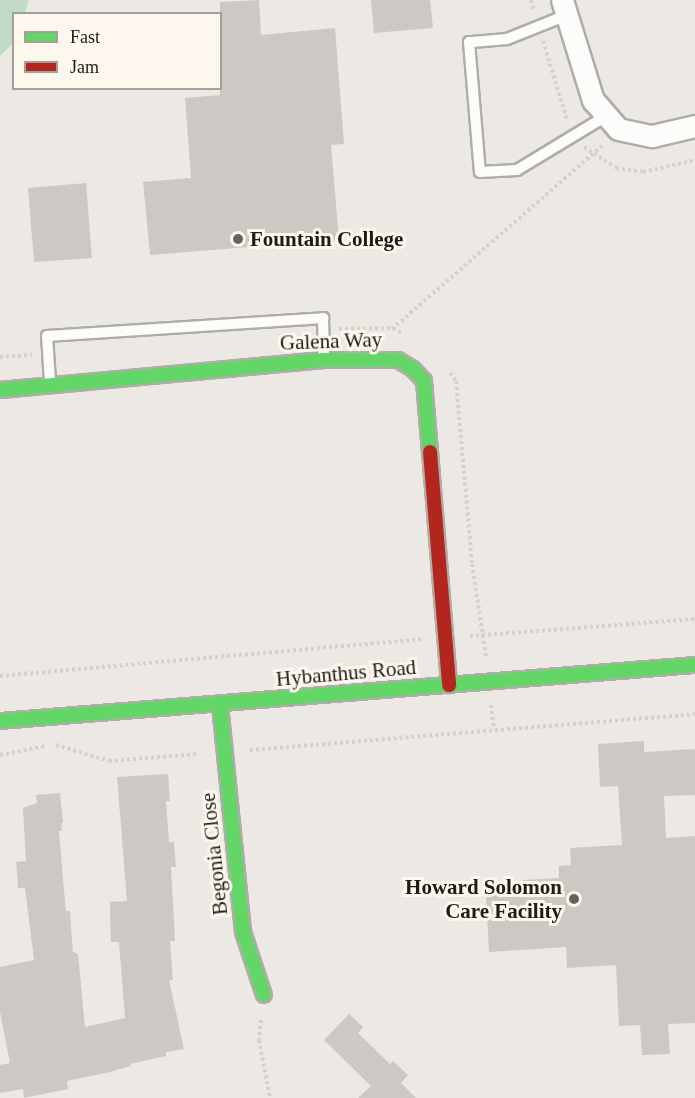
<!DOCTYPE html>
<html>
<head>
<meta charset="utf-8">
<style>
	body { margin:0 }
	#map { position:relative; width:695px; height:1098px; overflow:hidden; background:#ece8e4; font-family:Georgia,serif }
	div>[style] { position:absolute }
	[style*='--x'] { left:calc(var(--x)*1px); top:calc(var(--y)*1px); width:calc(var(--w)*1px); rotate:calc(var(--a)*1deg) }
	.green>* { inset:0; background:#c2dbc8 }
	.building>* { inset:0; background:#ccc9c5 }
	.path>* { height:4px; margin-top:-2px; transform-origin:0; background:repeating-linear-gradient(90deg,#d3d2d0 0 3px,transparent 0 6px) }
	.roads { filter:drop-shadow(2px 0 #b0ada9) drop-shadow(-2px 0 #b0ada9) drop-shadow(0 2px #b0ada9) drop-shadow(0 -2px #b0ada9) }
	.lane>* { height:10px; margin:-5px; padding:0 5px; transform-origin:5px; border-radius:5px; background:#fcfcfb }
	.street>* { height:21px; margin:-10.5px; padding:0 10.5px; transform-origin:10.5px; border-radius:10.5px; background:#fcfcfb }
	.fast>* { height:14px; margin:-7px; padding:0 7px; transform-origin:7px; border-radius:7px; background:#63d668 }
	.jam>* { height:14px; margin:-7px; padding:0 7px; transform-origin:7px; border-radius:7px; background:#b3261e }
	.dots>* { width:16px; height:16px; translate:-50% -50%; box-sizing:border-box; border:3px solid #fef7ed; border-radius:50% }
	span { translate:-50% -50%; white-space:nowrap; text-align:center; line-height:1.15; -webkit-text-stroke:6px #fef7ed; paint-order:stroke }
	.poi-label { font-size:21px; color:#1e1c18; font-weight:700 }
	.left { translate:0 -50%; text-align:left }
	.right { translate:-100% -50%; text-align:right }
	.street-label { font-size:21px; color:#1e1c18 }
	.legend { position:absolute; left:12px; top:12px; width:210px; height:78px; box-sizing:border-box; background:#fef7ed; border:2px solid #a49f98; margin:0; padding:8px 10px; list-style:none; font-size:18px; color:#1e1c18 }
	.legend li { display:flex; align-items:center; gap:12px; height:30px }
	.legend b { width:30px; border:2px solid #a49f98 }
</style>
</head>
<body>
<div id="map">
	<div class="green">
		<i style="clip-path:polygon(0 0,29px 0,25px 13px,14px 14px,13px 43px,0 56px)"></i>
	</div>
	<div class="building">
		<i style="clip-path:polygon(259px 0,261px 35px,335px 28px,344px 144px,331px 145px,339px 240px,150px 255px,143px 182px,191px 178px,185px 98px,220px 95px,220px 2px)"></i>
		<i style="clip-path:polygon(371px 0,430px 0,433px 28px,374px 33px)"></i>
		<i style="clip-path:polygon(86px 183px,92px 258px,34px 262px,28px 188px)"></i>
		<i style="clip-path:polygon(644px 741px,644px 752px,695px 749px,695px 795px,664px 796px,666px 838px,695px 836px,695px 1023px,668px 1024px,670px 1054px,642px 1055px,640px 1025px,619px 1026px,616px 965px,567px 968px,566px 947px,489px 952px,486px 894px,523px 892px,523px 880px,559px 878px,559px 866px,571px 865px,570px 848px,622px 845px,618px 786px,600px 787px,598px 744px)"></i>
		<i style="clip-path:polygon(168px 774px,170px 801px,166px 801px,169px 842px,174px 842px,176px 867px,171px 867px,175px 941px,170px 941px,173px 980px,169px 980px,184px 1049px,166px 1052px,166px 1056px,130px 1064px,131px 1066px,110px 1072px,67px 1081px,68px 1089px,24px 1098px,23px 1089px,0 1093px,0 1065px,10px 1063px,0 1012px,0 967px,34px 960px,25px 888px,18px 888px,16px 862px,26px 861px,23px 808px,37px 803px,36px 795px,60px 793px,63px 823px,61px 823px,62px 831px,59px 831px,64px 890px,66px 911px,70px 911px,73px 952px,78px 954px,85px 1027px,125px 1018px,119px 942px,111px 942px,110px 916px,110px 902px,127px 901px,117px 777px)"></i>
		<i style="clip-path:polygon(349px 1014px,363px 1027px,358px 1033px,390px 1064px,393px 1061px,408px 1075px,401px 1083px,416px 1098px,358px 1098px,371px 1086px,324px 1040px)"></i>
	</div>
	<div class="path">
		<i style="--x:531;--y:0;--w:11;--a:75"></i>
		<i style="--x:543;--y:41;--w:83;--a:73.1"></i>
		<i style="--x:584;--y:147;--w:38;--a:33"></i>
		<i style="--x:616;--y:168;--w:27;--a:8"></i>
		<i style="--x:643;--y:172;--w:53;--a:-13"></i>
		<i style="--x:339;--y:329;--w:54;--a:-1.1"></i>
		<i style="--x:393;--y:328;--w:10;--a:29"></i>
		<i style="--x:392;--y:329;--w:280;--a:-41.1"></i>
		<i style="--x:0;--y:357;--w:32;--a:-4"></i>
		<i style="--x:450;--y:373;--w:10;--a:53"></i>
		<i style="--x:456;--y:381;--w:184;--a:85"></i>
		<i style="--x:472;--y:564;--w:93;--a:81.3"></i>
		<i style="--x:470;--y:636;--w:226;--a:-4.3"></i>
		<i style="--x:0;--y:676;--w:423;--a:-5"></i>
		<i style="--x:491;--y:705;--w:25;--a:83"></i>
		<i style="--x:56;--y:745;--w:55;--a:16.8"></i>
		<i style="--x:109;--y:761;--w:90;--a:-4.4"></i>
		<i style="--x:250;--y:750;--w:446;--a:-4.6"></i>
		<i style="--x:0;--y:755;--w:47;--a:-11.1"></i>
		<i style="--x:261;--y:1020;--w:20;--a:96"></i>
		<i style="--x:259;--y:1040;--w:59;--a:79.3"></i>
	</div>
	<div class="roads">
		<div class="lane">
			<i style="--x:567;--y:15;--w:65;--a:158.2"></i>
			<i style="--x:507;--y:39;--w:38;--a:175"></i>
			<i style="--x:469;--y:42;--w:130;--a:85.2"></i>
			<i style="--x:480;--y:172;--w:37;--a:-3"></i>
			<i style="--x:517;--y:170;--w:104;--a:-31.2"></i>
			<i style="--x:50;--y:382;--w:46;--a:-93.7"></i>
			<i style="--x:47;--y:336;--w:277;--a:-3.7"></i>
			<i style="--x:323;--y:318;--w:40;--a:88.6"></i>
		</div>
		<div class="street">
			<i style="--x:562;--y:0;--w:105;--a:72.8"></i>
			<i style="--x:593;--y:100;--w:38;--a:49"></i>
			<i style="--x:618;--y:129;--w:35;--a:12"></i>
			<i style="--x:652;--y:136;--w:44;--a:-13.1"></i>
		</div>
		<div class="fast">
			<i style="--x:0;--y:390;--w:325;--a:-5.3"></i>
			<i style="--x:324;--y:360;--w:74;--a:0"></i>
			<i style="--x:398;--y:360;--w:17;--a:31"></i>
			<i style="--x:413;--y:369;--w:16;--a:47"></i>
			<i style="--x:424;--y:381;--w:71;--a:85.2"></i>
			<i style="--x:220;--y:705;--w:228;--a:84.2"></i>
			<i style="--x:243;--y:932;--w:66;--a:71.6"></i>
			<i style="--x:0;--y:721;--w:697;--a:-4.61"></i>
		</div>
		<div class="jam">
			<i style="--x:430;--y:452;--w:234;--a:85.3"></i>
		</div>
	</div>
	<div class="dots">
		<i style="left:238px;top:239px;background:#66635f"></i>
		<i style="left:574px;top:899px;background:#66635f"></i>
	</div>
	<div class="poi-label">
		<span class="left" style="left:250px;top:239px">Fountain College</span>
		<span class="right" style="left:562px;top:899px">Howard Solomon<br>Care Facility</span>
	</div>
	<div class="street-label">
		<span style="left:331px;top:341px;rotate:-2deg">Galena Way</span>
		<span style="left:346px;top:673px;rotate:-5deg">Hybanthus Road</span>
		<span style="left:214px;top:854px;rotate:-96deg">Begonia Close</span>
	</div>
	<ul class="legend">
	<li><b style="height:8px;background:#63d668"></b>Fast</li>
	<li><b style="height:8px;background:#b3261e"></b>Jam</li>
	</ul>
</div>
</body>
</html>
